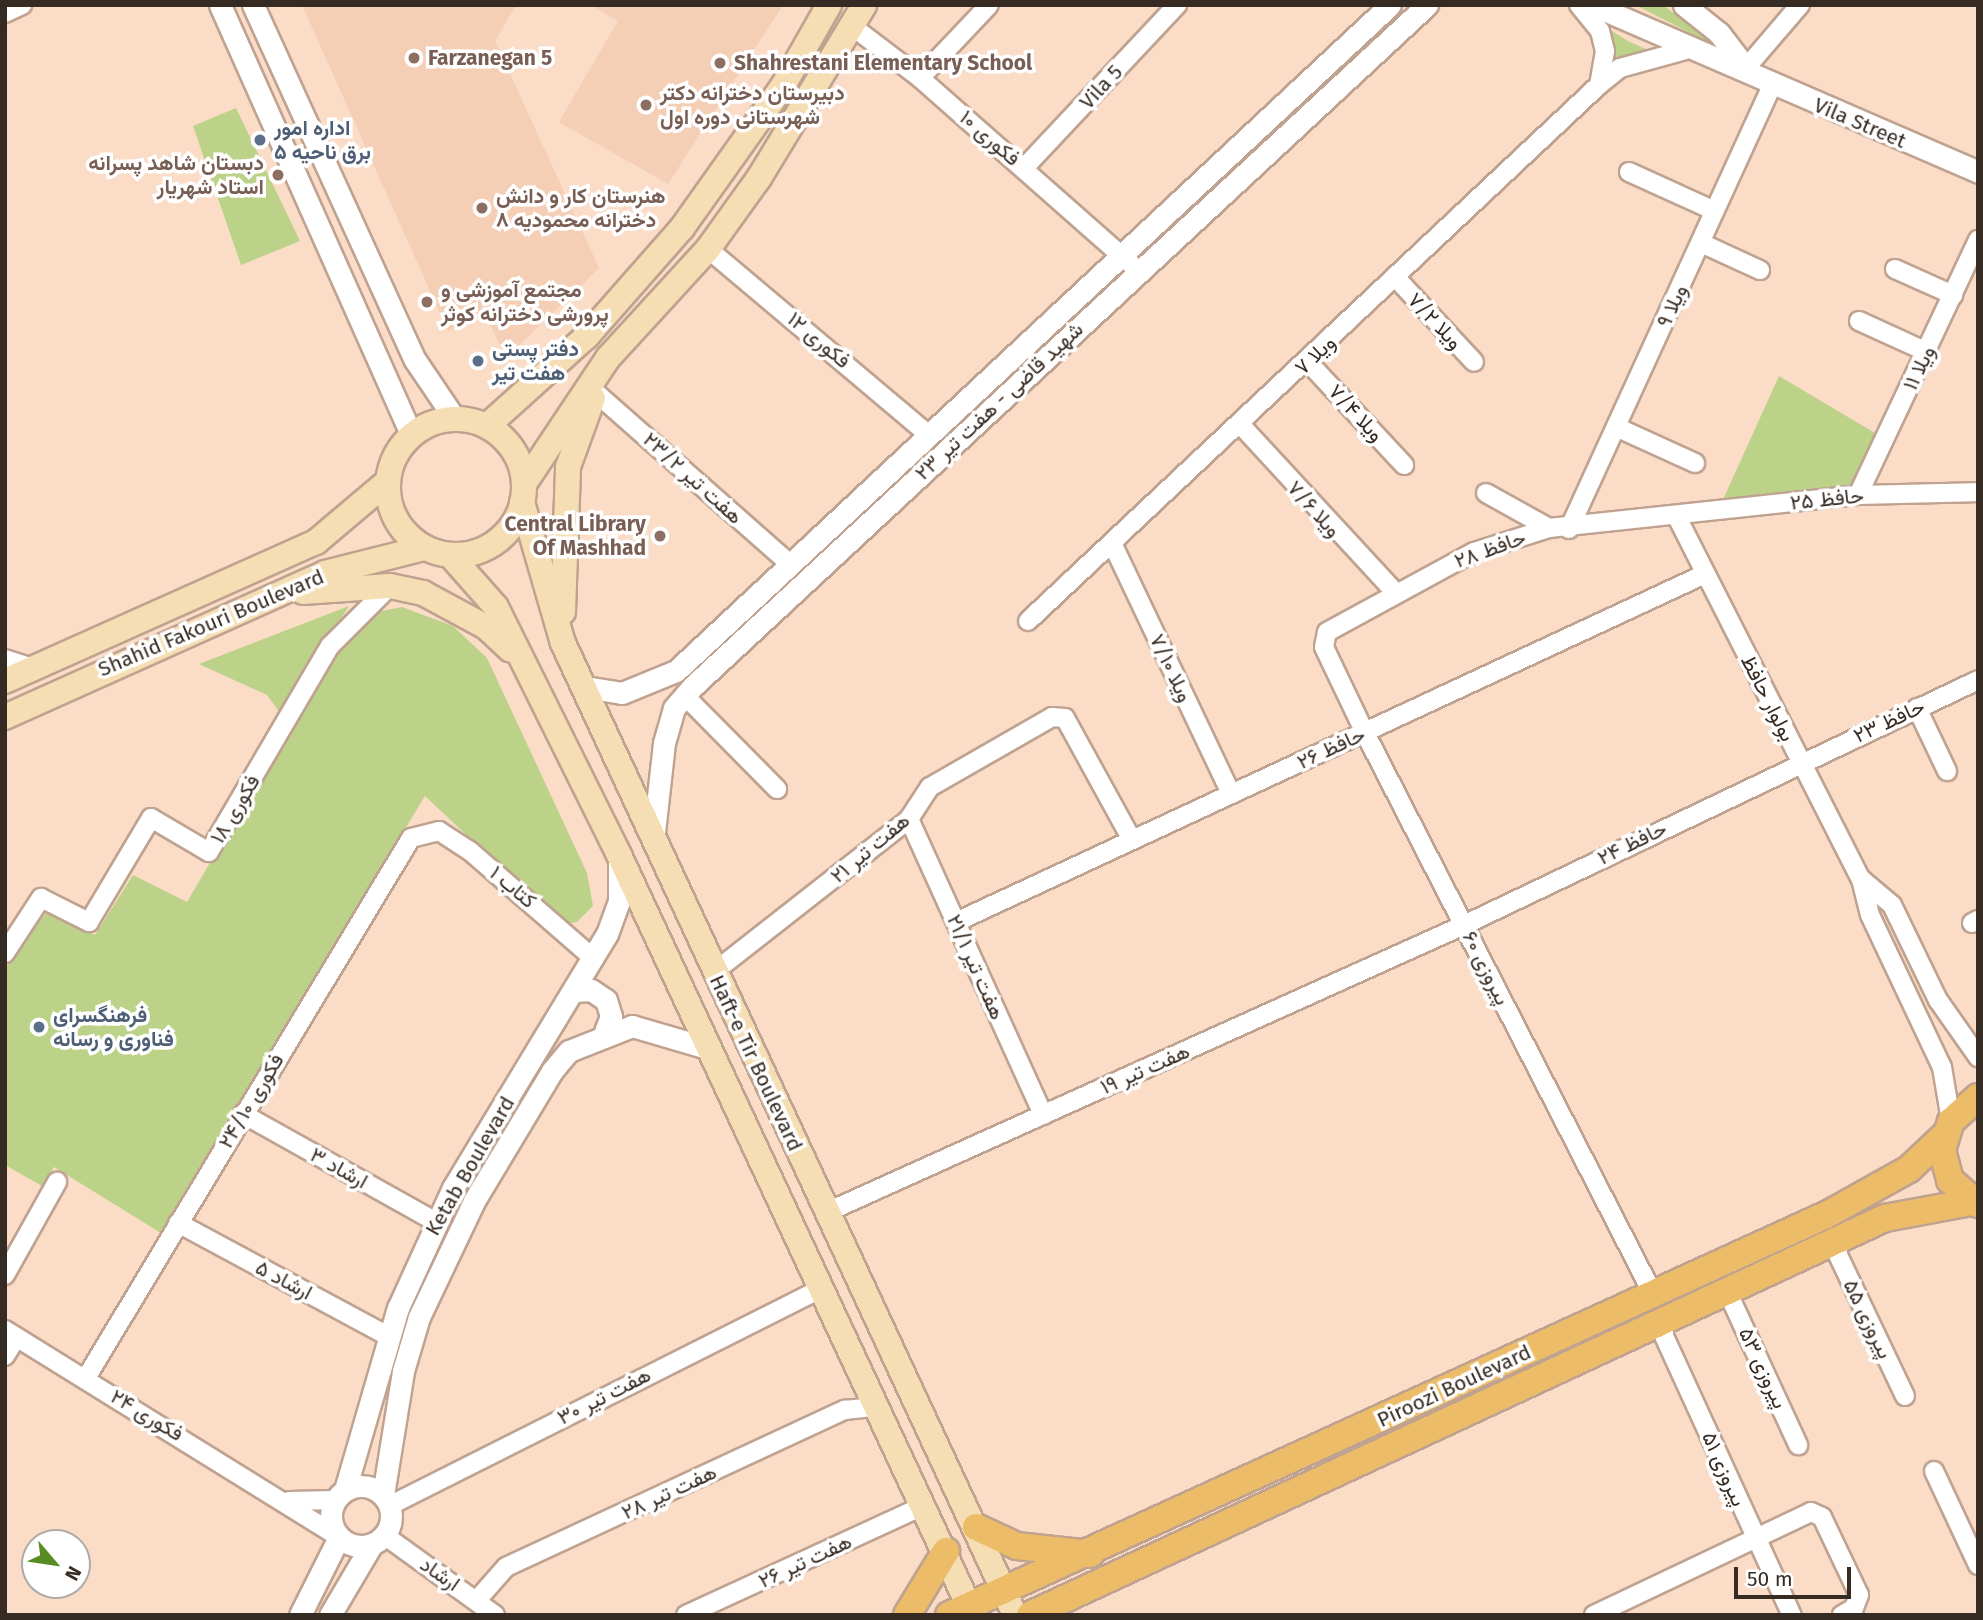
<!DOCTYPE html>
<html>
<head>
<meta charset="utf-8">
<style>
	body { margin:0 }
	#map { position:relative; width:1983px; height:1620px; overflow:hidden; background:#fadcc7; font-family:"Fira Sans",Vazirmatn,sans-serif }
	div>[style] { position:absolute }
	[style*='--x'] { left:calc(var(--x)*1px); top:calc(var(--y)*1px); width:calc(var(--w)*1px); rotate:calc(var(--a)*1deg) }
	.built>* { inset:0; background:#f4ceb5 }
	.green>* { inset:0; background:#bbd288 }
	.roads { filter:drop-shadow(2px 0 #bfa28f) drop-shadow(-2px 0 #bfa28f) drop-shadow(0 2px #bfa28f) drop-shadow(0 -2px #bfa28f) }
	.minor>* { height:18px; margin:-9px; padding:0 9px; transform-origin:9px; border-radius:9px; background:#fff }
	.tertiary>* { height:21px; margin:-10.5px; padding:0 10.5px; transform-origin:10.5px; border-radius:10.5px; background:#fff }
	.tertiary>.ring { margin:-10.5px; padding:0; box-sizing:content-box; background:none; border:21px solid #fff; border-radius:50% }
	.secondary>* { height:24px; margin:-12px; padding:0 12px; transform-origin:12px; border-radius:12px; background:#f6deb4 }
	.secondary>.ring { margin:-12px; padding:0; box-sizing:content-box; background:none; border:24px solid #f6deb4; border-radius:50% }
	.primary>* { height:26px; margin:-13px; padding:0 13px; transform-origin:13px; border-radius:13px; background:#edbc68 }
	.dots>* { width:19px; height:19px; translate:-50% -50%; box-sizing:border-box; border:4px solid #fff; border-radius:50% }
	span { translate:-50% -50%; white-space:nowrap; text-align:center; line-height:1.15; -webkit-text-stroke:7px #fff; paint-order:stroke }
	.education-label { font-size:21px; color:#785e54; font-weight:700 }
	.left { translate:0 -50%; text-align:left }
	.right { translate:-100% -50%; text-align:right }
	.street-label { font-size:21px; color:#362b23 }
	.service-label { font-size:21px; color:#4e5e75; font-weight:700 }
	.frame { position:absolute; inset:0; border:7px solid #362b23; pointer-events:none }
	.north { position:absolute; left:21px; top:1529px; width:70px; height:70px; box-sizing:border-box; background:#fff; border:2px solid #afaaa7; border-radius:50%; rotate:119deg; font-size:19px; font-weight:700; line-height:28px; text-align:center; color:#362b23 }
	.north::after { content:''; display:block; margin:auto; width:24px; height:32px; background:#578b24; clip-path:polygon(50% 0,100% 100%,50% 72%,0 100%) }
	.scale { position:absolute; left:1734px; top:1567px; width:117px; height:32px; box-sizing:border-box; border:4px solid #362b23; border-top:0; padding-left:9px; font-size:21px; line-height:24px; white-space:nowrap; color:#362b23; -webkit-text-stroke:5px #fff; paint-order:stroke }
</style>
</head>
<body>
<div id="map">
	<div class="built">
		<i style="clip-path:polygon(302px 5px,516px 5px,495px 41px,599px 268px,506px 358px,485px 314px,448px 331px)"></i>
		<i style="clip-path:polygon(591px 5px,783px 5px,668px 184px,559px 122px,618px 21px)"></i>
	</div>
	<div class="green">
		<i style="clip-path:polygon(1636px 5px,1663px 5px,1716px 46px,1651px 13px)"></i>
		<i style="clip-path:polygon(1607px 28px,1628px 41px,1650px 51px,1613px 61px)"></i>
		<i style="clip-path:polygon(236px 108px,300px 241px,241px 265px,193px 126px)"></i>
		<i style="clip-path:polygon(1779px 376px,1880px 436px,1854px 485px,1721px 504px)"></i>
		<i style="clip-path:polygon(349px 606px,281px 714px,267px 695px,199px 664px)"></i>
		<i style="clip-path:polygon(402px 607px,453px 626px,487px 658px,587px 873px,593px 906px,577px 922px,562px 925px,425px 796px,161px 1233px,54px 1167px,42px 1186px,5px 1165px,5px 968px,48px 910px,95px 935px,133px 875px,187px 902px,335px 649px,367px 614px)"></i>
	</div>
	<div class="roads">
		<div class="minor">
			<i style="--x:1579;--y:5;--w:33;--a:51"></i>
			<i style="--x:1600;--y:31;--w:21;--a:76"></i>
			<i style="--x:1605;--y:51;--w:35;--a:100"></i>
			<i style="--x:1599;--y:85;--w:27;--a:-39"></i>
			<i style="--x:1620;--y:68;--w:68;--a:-15.3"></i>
			<i style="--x:5;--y:13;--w:19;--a:-25"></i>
			<i style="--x:852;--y:26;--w:86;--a:37.4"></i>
			<i style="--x:920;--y:78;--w:283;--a:41.4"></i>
			<i style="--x:1746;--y:68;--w:83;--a:-49.4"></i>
			<i style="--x:920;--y:78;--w:100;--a:-46.6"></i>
			<i style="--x:1024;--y:168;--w:224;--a:-46.8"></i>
			<i style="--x:1629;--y:172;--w:94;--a:24.4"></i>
			<i style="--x:1701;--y:243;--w:65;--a:24.6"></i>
			<i style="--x:708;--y:249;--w:287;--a:40.1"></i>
			<i style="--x:1895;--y:269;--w:64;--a:24.1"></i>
			<i style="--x:1397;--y:279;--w:113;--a:47.1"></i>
			<i style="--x:1859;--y:321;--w:75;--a:24.5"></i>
			<i style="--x:1308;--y:362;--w:141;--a:47"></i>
			<i style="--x:595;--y:392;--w:260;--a:41.4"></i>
			<i style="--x:1239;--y:423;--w:227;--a:47.3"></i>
			<i style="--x:1616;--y:427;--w:87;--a:24.5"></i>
			<i style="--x:1486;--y:493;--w:72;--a:29.1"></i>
			<i style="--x:1858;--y:495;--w:282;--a:-64.8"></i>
			<i style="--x:1677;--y:517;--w:406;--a:63.1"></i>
			<i style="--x:1861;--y:879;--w:37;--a:76"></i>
			<i style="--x:1870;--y:915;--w:168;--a:64.7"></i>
			<i style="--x:1942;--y:1067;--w:55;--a:80.5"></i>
			<i style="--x:1569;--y:529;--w:490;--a:-65.4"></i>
			<i style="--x:1112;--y:543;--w:278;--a:64.6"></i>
			<i style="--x:1028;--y:621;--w:783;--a:-43.19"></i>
			<i style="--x:5;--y:659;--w:26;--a:18"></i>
			<i style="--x:685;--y:696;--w:131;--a:45.3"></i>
			<i style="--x:1917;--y:708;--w:70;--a:64.5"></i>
			<i style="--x:909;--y:819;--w:325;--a:65.6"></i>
			<i style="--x:1861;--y:879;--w:40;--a:40"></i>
			<i style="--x:1892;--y:905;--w:106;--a:64.2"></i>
			<i style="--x:1938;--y:1000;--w:70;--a:54.9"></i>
			<i style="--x:956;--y:922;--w:826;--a:-24.92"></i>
			<i style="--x:1972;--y:923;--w:7;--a:-27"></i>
			<i style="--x:5;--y:953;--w:66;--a:-56.8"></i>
			<i style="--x:41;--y:898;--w:54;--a:26.6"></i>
			<i style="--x:89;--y:922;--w:121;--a:-59.2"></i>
			<i style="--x:151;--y:818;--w:67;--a:30.4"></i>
			<i style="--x:209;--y:852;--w:239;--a:-59.6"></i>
			<i style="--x:330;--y:646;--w:85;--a:-45"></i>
			<i style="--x:714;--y:972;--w:248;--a:-38.1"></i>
			<i style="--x:909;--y:819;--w:38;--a:-57"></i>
			<i style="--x:930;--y:787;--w:141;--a:-29.8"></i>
			<i style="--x:1052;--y:717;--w:13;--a:4"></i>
			<i style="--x:1065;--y:718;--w:139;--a:61.2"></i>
			<i style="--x:243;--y:1114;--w:221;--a:29.2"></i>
			<i style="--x:825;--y:1213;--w:701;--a:-24.26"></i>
			<i style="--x:1464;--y:925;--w:569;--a:-25.48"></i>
			<i style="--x:178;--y:1223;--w:241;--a:28.3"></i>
			<i style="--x:1836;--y:1240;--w:15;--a:82"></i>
			<i style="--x:1838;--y:1255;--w:156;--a:64.6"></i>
			<i style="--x:5;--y:1275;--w:107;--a:-60.8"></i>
			<i style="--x:1727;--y:1291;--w:170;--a:65.2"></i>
			<i style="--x:1653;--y:1294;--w:631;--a:-117.17"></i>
			<i style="--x:1365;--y:733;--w:95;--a:-115.5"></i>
			<i style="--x:1324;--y:647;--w:15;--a:-79"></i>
			<i style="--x:1327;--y:632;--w:167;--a:-28.6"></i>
			<i style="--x:1474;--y:552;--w:79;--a:-17.7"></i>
			<i style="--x:1549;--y:528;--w:311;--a:-6.1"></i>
			<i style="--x:1858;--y:495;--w:120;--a:-1.4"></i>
			<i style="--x:1664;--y:1321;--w:15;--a:90"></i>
			<i style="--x:1664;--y:1336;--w:307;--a:65.4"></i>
			<i style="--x:5;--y:1330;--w:393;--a:31.8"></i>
			<i style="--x:5;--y:1356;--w:22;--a:-58"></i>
			<i style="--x:86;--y:1378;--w:630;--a:-58.96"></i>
			<i style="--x:411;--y:838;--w:29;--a:-14"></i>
			<i style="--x:439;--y:831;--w:37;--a:33"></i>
			<i style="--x:470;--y:851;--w:163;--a:41"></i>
			<i style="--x:1934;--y:1471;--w:104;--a:64.9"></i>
			<i style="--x:289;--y:1501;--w:46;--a:-1.2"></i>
			<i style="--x:389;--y:1506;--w:481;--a:-26.7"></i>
			<i style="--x:384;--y:1535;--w:137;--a:35.8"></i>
			<i style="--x:477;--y:1600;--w:44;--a:-48.7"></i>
			<i style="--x:506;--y:1567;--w:374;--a:-24.9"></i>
			<i style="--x:845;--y:1410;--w:30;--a:-6"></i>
			<i style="--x:686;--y:1615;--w:261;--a:-24.7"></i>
			<i style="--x:1594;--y:1615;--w:240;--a:-25.4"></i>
			<i style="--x:1811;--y:1512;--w:12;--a:24"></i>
			<i style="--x:1822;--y:1517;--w:86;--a:64.6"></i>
			<i style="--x:1859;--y:1595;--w:14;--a:111"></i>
			<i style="--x:1854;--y:1608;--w:14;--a:150"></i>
		</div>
		<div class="tertiary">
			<i style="--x:220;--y:5;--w:471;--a:66"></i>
			<i style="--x:253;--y:5;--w:390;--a:65.5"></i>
			<i style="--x:415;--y:360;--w:71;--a:55.9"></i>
			<i style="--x:1593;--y:5;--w:420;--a:23.4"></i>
			<i style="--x:1684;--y:5;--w:45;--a:38.7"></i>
			<i style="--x:1719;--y:33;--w:44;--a:52.4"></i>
			<i style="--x:585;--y:687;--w:37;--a:9"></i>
			<i style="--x:622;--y:693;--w:58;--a:-22.2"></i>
			<i style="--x:676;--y:671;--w:976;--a:-43.01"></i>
			<i style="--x:653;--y:841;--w:99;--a:-83.6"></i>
			<i style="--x:664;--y:743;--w:36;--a:-74"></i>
			<i style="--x:674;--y:708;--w:28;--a:-49"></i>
			<i style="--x:692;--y:687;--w:1003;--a:-42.86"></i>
			<i style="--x:574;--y:991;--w:17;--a:-3"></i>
			<i style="--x:591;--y:990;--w:18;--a:34"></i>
			<i style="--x:606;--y:1000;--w:17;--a:73"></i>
			<i style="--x:611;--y:1016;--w:17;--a:111"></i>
			<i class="ring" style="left:331px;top:1486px;width:39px;height:39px"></i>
			<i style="--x:345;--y:1490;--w:190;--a:-73.8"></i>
			<i style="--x:398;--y:1308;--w:132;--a:-65.4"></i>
			<i style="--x:453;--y:1188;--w:297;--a:-58.8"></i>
			<i style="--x:607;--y:934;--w:35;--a:-70"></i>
			<i style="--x:619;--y:901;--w:44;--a:-90"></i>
			<i style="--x:383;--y:1495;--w:126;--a:-80.8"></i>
			<i style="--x:403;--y:1371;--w:56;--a:-73.5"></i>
			<i style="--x:419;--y:1317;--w:128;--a:-64.6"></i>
			<i style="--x:474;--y:1201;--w:152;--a:-59"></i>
			<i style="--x:552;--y:1071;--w:26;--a:-50"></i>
			<i style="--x:569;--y:1051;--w:68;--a:-21.6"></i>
			<i style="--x:632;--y:1026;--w:78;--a:16.3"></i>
			<i style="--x:300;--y:1615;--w:87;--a:-63.4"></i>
			<i style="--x:330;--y:1615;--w:82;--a:-59.4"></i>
		</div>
		<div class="secondary">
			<i class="ring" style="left:388px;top:419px;width:112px;height:112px"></i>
			<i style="--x:487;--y:426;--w:135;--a:-42"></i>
			<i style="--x:587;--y:336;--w:144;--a:-48.7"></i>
			<i style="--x:682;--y:228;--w:174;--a:-54.6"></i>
			<i style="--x:783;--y:86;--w:93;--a:-60.4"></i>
			<i style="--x:524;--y:484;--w:151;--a:-56.3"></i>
			<i style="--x:608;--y:358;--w:148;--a:-47.5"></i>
			<i style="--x:708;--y:249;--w:87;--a:-54.3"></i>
			<i style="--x:759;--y:178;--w:202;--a:-58.7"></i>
			<i style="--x:522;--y:502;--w:147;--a:73.8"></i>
			<i style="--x:563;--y:643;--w:1072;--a:65.06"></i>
			<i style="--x:450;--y:555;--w:69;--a:48.5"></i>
			<i style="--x:496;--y:607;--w:277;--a:63.6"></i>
			<i style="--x:619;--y:855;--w:838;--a:65.02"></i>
			<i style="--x:303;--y:592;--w:87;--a:-3.9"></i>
			<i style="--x:390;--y:586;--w:34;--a:12"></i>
			<i style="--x:423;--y:593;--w:72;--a:28.4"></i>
			<i style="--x:486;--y:627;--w:33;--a:43"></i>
			<i style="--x:563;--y:612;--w:145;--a:-88"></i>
			<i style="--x:568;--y:467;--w:73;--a:-70.1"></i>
			<i style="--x:5;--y:681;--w:341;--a:-24.1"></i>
			<i style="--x:316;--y:542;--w:93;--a:-40.2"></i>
			<i style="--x:5;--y:717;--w:351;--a:-24.2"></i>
			<i style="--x:325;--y:573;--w:102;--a:-14.2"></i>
		</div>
		<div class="primary">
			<i style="--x:1978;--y:1097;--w:36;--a:138"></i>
			<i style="--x:1951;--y:1121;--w:30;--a:107"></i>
			<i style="--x:1942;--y:1150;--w:31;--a:75"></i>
			<i style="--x:1950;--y:1180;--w:37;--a:41"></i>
			<i style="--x:976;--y:1527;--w:45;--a:24.9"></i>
			<i style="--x:1017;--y:1546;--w:74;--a:6.2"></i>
			<i style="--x:907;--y:1615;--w:75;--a:-58.6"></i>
			<i style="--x:949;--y:1615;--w:966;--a:-24.52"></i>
			<i style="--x:1828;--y:1214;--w:93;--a:-29.1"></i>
			<i style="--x:1909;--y:1169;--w:50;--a:-43.4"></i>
			<i style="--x:1030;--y:1615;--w:943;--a:-24.91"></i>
			<i style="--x:1885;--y:1218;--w:87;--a:-10.5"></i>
		</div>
	</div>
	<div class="dots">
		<i style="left:414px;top:58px;background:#8d6e63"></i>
		<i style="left:720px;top:63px;background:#8d6e63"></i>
		<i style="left:646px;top:105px;background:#8d6e63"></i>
		<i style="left:260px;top:140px;background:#5c6f8a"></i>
		<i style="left:278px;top:175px;background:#8d6e63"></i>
		<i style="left:482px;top:208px;background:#8d6e63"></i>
		<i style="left:427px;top:302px;background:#8d6e63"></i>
		<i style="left:478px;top:361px;background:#5c6f8a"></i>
		<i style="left:660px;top:536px;background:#8d6e63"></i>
		<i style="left:39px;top:1027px;background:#5c6f8a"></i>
	</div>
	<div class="education-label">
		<span class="left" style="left:428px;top:58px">Farzanegan 5</span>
		<span class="left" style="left:734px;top:63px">Shahrestani Elementary School</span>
		<span class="left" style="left:660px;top:105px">دبیرستان دخترانه دکتر<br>شهرستانی دوره اول</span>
		<span class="right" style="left:264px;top:175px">دبستان شاهد پسرانه<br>استاد شهریار</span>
		<span class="left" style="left:496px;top:208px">هنرستان کار و دانش<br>دخترانه محمودیه ۸</span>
		<span class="left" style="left:441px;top:302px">مجتمع آموزشی و<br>پرورشی دخترانه کوثر</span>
		<span class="right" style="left:646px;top:536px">Central Library<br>Of Mashhad</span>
	</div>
	<div class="street-label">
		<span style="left:1101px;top:87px;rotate:-47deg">Vila 5</span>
		<span style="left:1860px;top:123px;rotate:23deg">Vila Street</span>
		<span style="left:990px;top:138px;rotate:41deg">فکوری ۱۰</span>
		<span style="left:1672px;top:306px;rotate:-65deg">ویلا ۹</span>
		<span style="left:1435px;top:321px;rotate:47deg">ویلا ۷/۲</span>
		<span style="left:819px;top:340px;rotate:40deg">فکوری ۱۲</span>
		<span style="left:1315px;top:355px;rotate:-43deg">ویلا ۷</span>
		<span style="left:1919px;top:368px;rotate:-64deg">ویلا ۱۱</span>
		<span style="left:999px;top:401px;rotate:-43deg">شهید قاضی - هفت تیر ۲۳</span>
		<span style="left:1356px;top:413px;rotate:47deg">ویلا ۷/۴</span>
		<span style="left:693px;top:478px;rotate:42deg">هفت تیر ۲۳/۲</span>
		<span style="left:1827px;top:499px;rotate:-6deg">حافظ ۲۵</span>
		<span style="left:1314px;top:509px;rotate:48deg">ویلا ۷/۶</span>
		<span style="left:1490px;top:549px;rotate:-20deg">حافظ ۲۸</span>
		<span style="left:211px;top:623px;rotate:-23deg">Shahid Fakouri Boulevard</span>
		<span style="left:1171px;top:668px;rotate:65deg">ویلا ۷/۱۰</span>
		<span style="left:1768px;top:698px;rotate:63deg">بولوار حافظ</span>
		<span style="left:1889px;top:721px;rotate:-25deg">حافظ ۲۳</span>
		<span style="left:1331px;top:748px;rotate:-25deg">حافظ ۲۶</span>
		<span style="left:235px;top:809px;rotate:-59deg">فکوری ١٨</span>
		<span style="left:1632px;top:843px;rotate:-26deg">حافظ ۲۴</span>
		<span style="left:870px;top:848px;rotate:-40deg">هفت تیر ۲۱</span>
		<span style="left:513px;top:887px;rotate:40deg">کتاب ۱</span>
		<span style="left:976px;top:967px;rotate:66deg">هفت تیر ۲۱/۱</span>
		<span style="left:1486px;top:968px;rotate:63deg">پیروزی ۶۰</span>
		<span style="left:756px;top:1063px;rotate:65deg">Haft-e Tir Boulevard</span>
		<span style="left:1145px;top:1069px;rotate:-24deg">هفت تیر ۱۹</span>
		<span style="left:251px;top:1101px;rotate:-59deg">فکوری ۲۴/۱۰</span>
		<span style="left:470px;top:1166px;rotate:-60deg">Ketab Boulevard</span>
		<span style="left:339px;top:1168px;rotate:29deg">ارشاد ۳</span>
		<span style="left:284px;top:1280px;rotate:28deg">ارشاد ۵</span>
		<span style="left:1868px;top:1319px;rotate:64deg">پیروزی ۵۵</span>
		<span style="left:1763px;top:1368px;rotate:65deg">پیروزی ۵۳</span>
		<span style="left:1454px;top:1386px;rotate:-25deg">Piroozi Boulevard</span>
		<span style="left:604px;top:1396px;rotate:-27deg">هفت تیر ۳۰</span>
		<span style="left:147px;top:1415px;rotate:31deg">فکوری ۲۴</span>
		<span style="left:1724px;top:1469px;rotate:66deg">پیروزی ۵۱</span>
		<span style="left:669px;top:1492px;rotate:-25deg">هفت تیر ۲۸</span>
		<span style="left:805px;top:1561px;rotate:-25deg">هفت تیر ۲۶</span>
		<span style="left:440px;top:1574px;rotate:35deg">ارشاد</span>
	</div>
	<div class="service-label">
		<span class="left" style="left:274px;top:140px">اداره امور<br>برق ناحیه ۵</span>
		<span class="left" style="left:492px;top:361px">دفتر پستی<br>هفت تیر</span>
		<span class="left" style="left:53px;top:1027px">فرهنگسرای<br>فناوری و رسانه</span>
	</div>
	<div class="frame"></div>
	<div class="north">N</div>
	<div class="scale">50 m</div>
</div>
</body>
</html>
